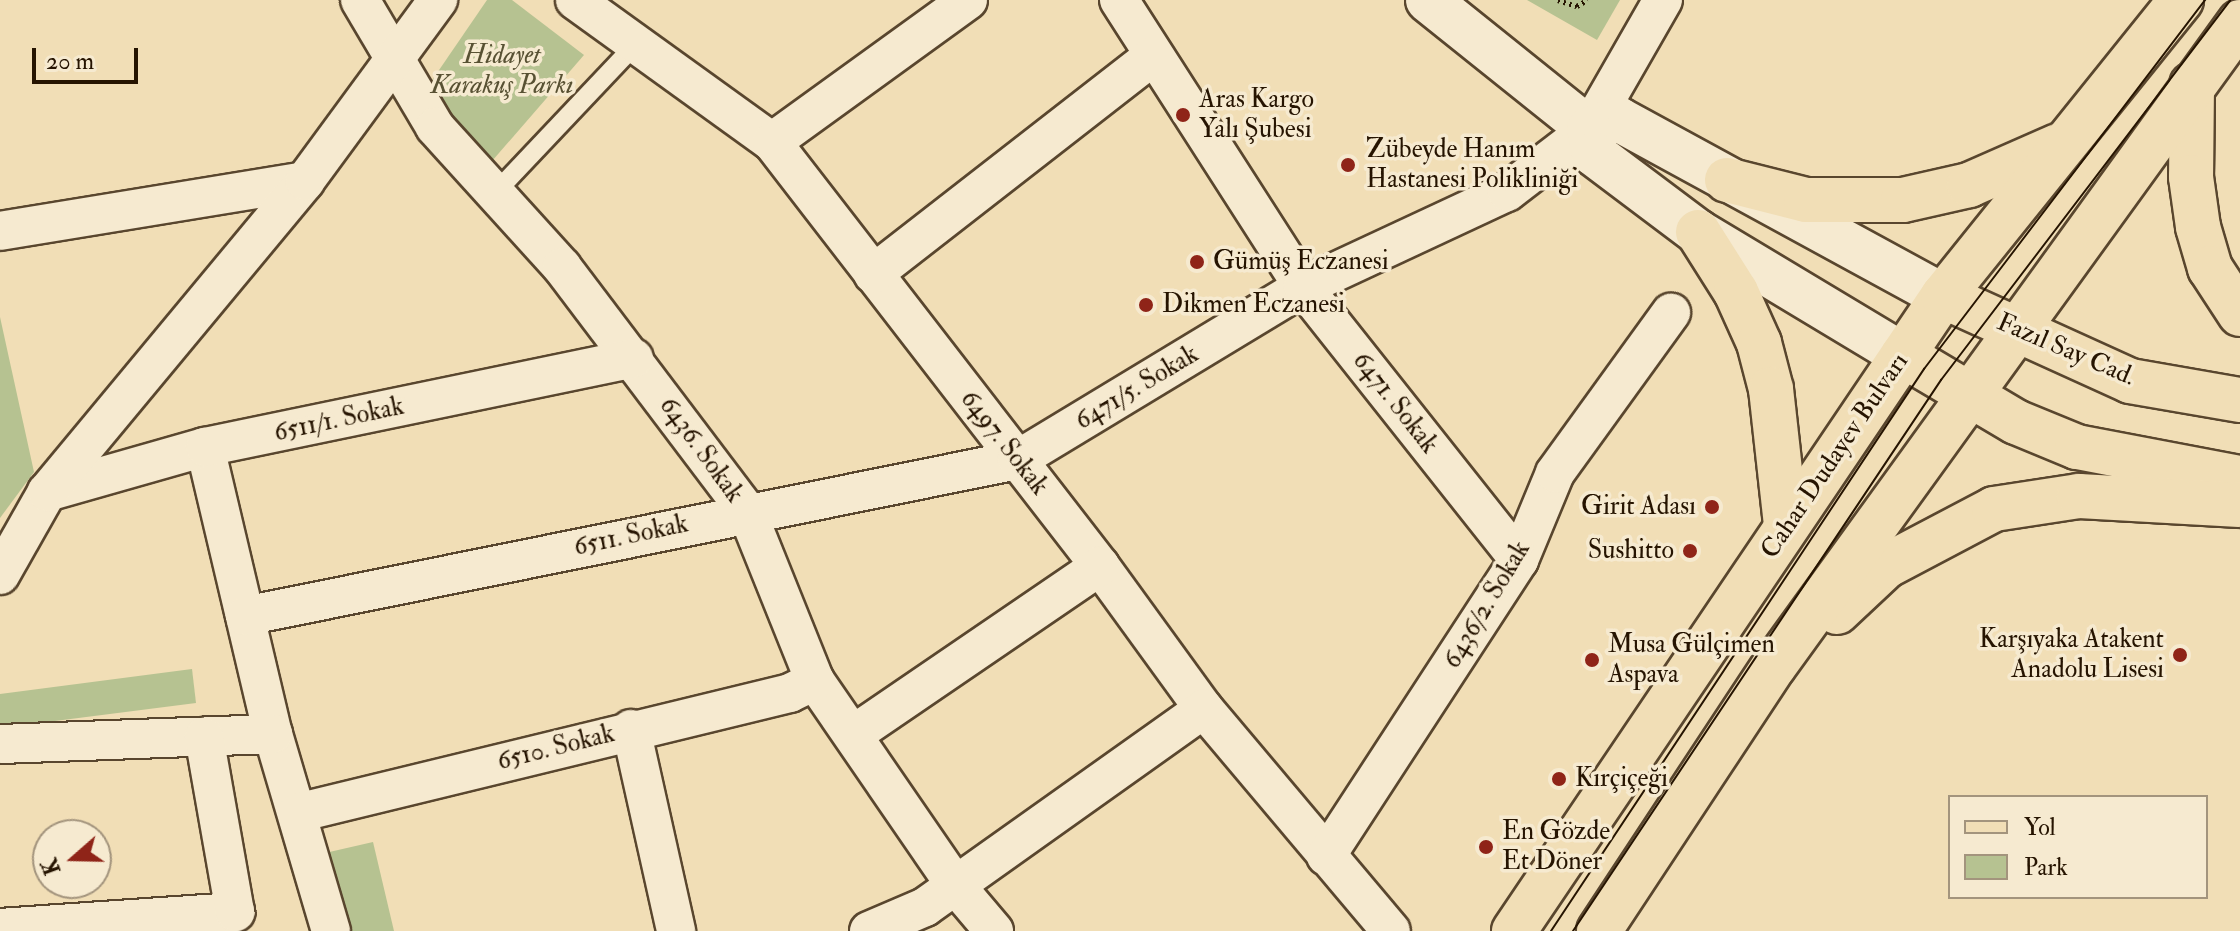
<!DOCTYPE html>
<html>
<head>
<meta charset="utf-8">
<style>
	body { margin:0 }
	#map { position:relative; width:2240px; height:931px; overflow:hidden; background:#f1deb6; font-family:"IM FELL Double Pica",serif }
	div>[style] { position:absolute }
	[style*='--x'] { left:calc(var(--x)*1px); top:calc(var(--y)*1px); width:calc(var(--w)*1px); rotate:calc(var(--a)*1deg) }
	.green>* { inset:0; background:#b6c291 }
	.path>* { height:5px; margin-top:-2.5px; transform-origin:0; background:repeating-linear-gradient(90deg,#261401 0 2px,transparent 0 6px) }
	.roads { filter:drop-shadow(2px 0 #59462e) drop-shadow(-2px 0 #59462e) drop-shadow(0 2px #59462e) drop-shadow(0 -2px #59462e) }
	.lane>* { height:18px; margin:-9px; padding:0 9px; transform-origin:9px; border-radius:9px; background:#f6ead0 }
	.street>* { height:38px; margin:-19px; padding:0 19px; transform-origin:19px; border-radius:19px; background:#f6ead0 }
	.secondary>* { height:44px; margin:-22px; padding:0 22px; transform-origin:22px; border-radius:22px; background:#f6ead0 }
	.primary>* { height:44px; margin:-22px; padding:0 22px; transform-origin:22px; border-radius:22px; background:#f1deb6 }
	.tram>* { height:2px; margin:-1px; padding:0 1px; transform-origin:1px; border-radius:1px; background:#261401 }
	.dots>* { width:22px; height:22px; translate:-50% -50%; box-sizing:border-box; border:4px solid #f6ead0; border-radius:50% }
	span { translate:-50% -50%; white-space:nowrap; text-align:center; line-height:1.15; -webkit-text-stroke:7px #f6ead0; paint-order:stroke }
	.park-label { font-size:26px; color:#585133; font-style:italic }
	.poi-label { font-size:26px; color:#261401 }
	.left { translate:0 -50%; text-align:left }
	.right { translate:-100% -50%; text-align:right }
	.street-label { font-size:26px; color:#261401 }
	.legend { position:absolute; left:1948px; top:795px; width:260px; height:104px; box-sizing:border-box; background:#f6ead0; border:2px solid #a3947d; margin:0; padding:10px 14px; list-style:none; font-size:24px; color:#261401 }
	.legend li { display:flex; align-items:center; gap:16px; height:40px }
	.legend b { width:40px; border:2px solid #a3947d }
	.north { position:absolute; left:32px; top:819px; width:80px; height:80px; box-sizing:border-box; background:#f6ead0; border:2px solid #a3947d; border-radius:50%; rotate:250deg; font-size:22px; font-weight:700; line-height:32px; text-align:center; color:#261401 }
	.north::after { content:''; display:block; margin:auto; width:28px; height:36px; background:#8f2418; clip-path:polygon(50% 0,100% 100%,50% 72%,0 100%) }
	.scale { position:absolute; left:32px; top:48px; width:106px; height:36px; box-sizing:border-box; border:4px solid #261401; border-top:0; padding-left:10px; font-size:24px; line-height:28px; white-space:nowrap; color:#261401; -webkit-text-stroke:6px #f6ead0; paint-order:stroke }
</style>
</head>
<body>
<div id="map">
	<div class="green">
		<i style="clip-path:polygon(487px 0,512px 0,584px 55px,486px 168px,424px 92px)"></i>
		<i style="clip-path:polygon(1527px 0,1620px 0,1597px 40px)"></i>
		<i style="clip-path:polygon(0 317px,34px 472px,0 518px)"></i>
		<i style="clip-path:polygon(192px 669px,196px 703px,0 728px,0 694px)"></i>
		<i style="clip-path:polygon(373px 842px,394px 931px,342px 931px,325px 853px)"></i>
	</div>
	<div class="path">
		<i style="--x:1558;--y:0;--w:20;--a:18"></i>
		<i style="--x:1577;--y:6;--w:12;--a:-31"></i>
	</div>
	<div class="roads">
		<div class="lane">
			<i style="--x:495;--y:193;--w:205;--a:-46.6"></i>
		</div>
		<div class="street">
			<i style="--x:360;--y:0;--w:147;--a:59.4"></i>
			<i style="--x:435;--y:127;--w:189;--a:47.8"></i>
			<i style="--x:562;--y:267;--w:307;--a:52.9"></i>
			<i style="--x:747;--y:512;--w:182;--a:68.1"></i>
			<i style="--x:815;--y:681;--w:249;--a:55.5"></i>
			<i style="--x:956;--y:886;--w:59;--a:49.8"></i>
			<i style="--x:575;--y:0;--w:243;--a:35.8"></i>
			<i style="--x:772;--y:142;--w:536;--a:52.28"></i>
			<i style="--x:1100;--y:566;--w:177;--a:54"></i>
			<i style="--x:1204;--y:709;--w:290;--a:49.9"></i>
			<i style="--x:1119;--y:0;--w:341;--a:57.3"></i>
			<i style="--x:1303;--y:287;--w:348;--a:51.6"></i>
			<i style="--x:772;--y:142;--w:242;--a:-35.9"></i>
			<i style="--x:0;--y:231;--w:309;--a:-9.3"></i>
			<i style="--x:873;--y:274;--w:355;--a:-37.9"></i>
			<i style="--x:205;--y:447;--w:295;--a:76.7"></i>
			<i style="--x:273;--y:734;--w:205;--a:73.6"></i>
			<i style="--x:47;--y:492;--w:164;--a:-15.9"></i>
			<i style="--x:205;--y:447;--w:438;--a:-11.7"></i>
			<i style="--x:0;--y:575;--w:95;--a:-60.5"></i>
			<i style="--x:47;--y:492;--w:404;--a:-50.3"></i>
			<i style="--x:305;--y:181;--w:225;--a:-53.7"></i>
			<i style="--x:245;--y:616;--w:788;--a:-11.42"></i>
			<i style="--x:1017;--y:460;--w:334;--a:-31.2"></i>
			<i style="--x:1303;--y:287;--w:225;--a:-25"></i>
			<i style="--x:1507;--y:192;--w:103;--a:-37.5"></i>
			<i style="--x:1589;--y:129;--w:149;--a:-60.2"></i>
			<i style="--x:631;--y:729;--w:207;--a:77.4"></i>
			<i style="--x:854;--y:734;--w:298;--a:-34.3"></i>
			<i style="--x:0;--y:744;--w:273;--a:-2.1"></i>
			<i style="--x:297;--y:813;--w:507;--a:-13.68"></i>
			<i style="--x:790;--y:693;--w:28;--a:-26"></i>
			<i style="--x:1326;--y:856;--w:353;--a:-56.9"></i>
			<i style="--x:1519;--y:560;--w:94;--a:-67.5"></i>
			<i style="--x:1555;--y:473;--w:198;--a:-54.1"></i>
			<i style="--x:0;--y:928;--w:236;--a:-3.9"></i>
			<i style="--x:235;--y:912;--w:178;--a:-100"></i>
			<i style="--x:869;--y:931;--w:61;--a:-23.2"></i>
			<i style="--x:925;--y:907;--w:342;--a:-35.4"></i>
		</div>
		<div class="secondary">
			<i style="--x:1428;--y:0;--w:206;--a:38.7"></i>
			<i style="--x:1589;--y:129;--w:31;--a:-19"></i>
			<i style="--x:1618;--y:119;--w:370;--a:28.6"></i>
			<i style="--x:1589;--y:129;--w:25;--a:79"></i>
			<i style="--x:1594;--y:154;--w:130;--a:36.9"></i>
			<i style="--x:1698;--y:232;--w:239;--a:31"></i>
		</div>
		<div class="primary">
			<i style="--x:2192;--y:85;--w:92;--a:90.6"></i>
			<i style="--x:2191;--y:177;--w:50;--a:82"></i>
			<i style="--x:2198;--y:227;--w:43;--a:73.7"></i>
			<i style="--x:2210;--y:268;--w:55;--a:56.9"></i>
			<i style="--x:1727;--y:180;--w:81;--a:14.2"></i>
			<i style="--x:1806;--y:200;--w:97;--a:0"></i>
			<i style="--x:1903;--y:200;--w:68;--a:-12.8"></i>
			<i style="--x:1969;--y:185;--w:97;--a:-23.7"></i>
			<i style="--x:1698;--y:232;--w:71;--a:57.7"></i>
			<i style="--x:1736;--y:292;--w:56;--a:65.7"></i>
			<i style="--x:1759;--y:343;--w:48;--a:75.4"></i>
			<i style="--x:1771;--y:389;--w:137;--a:83.7"></i>
			<i style="--x:1943;--y:296;--w:205;--a:24.4"></i>
			<i style="--x:2130;--y:381;--w:112;--a:9.8"></i>
			<i style="--x:1903;--y:355;--w:131;--a:30.7"></i>
			<i style="--x:2016;--y:422;--w:66;--a:22.3"></i>
			<i style="--x:2077;--y:447;--w:166;--a:10.8"></i>
			<i style="--x:1837;--y:612;--w:67;--a:-43.2"></i>
			<i style="--x:1886;--y:566;--w:122;--a:-27.8"></i>
			<i style="--x:1994;--y:509;--w:86;--a:-8.7"></i>
			<i style="--x:2079;--y:496;--w:161;--a:3.2"></i>
			<i style="--x:1514;--y:931;--w:766;--a:-55.96"></i>
			<i style="--x:1943;--y:296;--w:380;--a:-51.2"></i>
			<i style="--x:1599;--y:931;--w:318;--a:-56.6"></i>
			<i style="--x:1774;--y:666;--w:795;--a:-54.11"></i>
		</div>
	</div>
	<div class="tram">
		<i style="--x:1551;--y:931;--w:675;--a:-56.43"></i>
		<i style="--x:1924;--y:369;--w:464;--a:-52.7"></i>
		<i style="--x:1573;--y:931;--w:663;--a:-56.26"></i>
		<i style="--x:1941;--y:380;--w:477;--a:-52.7"></i>
	</div>
	<div class="dots">
		<i style="left:1183px;top:115px;background:#8f2418"></i>
		<i style="left:1348px;top:165px;background:#8f2418"></i>
		<i style="left:1197px;top:262px;background:#8f2418"></i>
		<i style="left:1146px;top:305px;background:#8f2418"></i>
		<i style="left:1712px;top:507px;background:#8f2418"></i>
		<i style="left:1690px;top:551px;background:#8f2418"></i>
		<i style="left:2180px;top:655px;background:#8f2418"></i>
		<i style="left:1592px;top:660px;background:#8f2418"></i>
		<i style="left:1559px;top:779px;background:#8f2418"></i>
		<i style="left:1486px;top:847px;background:#8f2418"></i>
	</div>
	<div class="park-label">
		<span style="left:502px;top:71px">Hidayet<br>Karakuş Parkı</span>
	</div>
	<div class="poi-label">
		<span class="left" style="left:1199px;top:115px">Aras Kargo<br>Yalı Şubesi</span>
		<span class="left" style="left:1366px;top:165px">Zübeyde Hanım<br>Hastanesi Polikliniği</span>
		<span class="left" style="left:1213px;top:262px">Gümüş Eczanesi</span>
		<span class="left" style="left:1162px;top:305px">Dikmen Eczanesi</span>
		<span class="right" style="left:1696px;top:507px">Girit Adası</span>
		<span class="right" style="left:1674px;top:551px">Sushitto</span>
		<span class="right" style="left:2164px;top:655px">Karşıyaka Atakent<br>Anadolu Lisesi</span>
		<span class="left" style="left:1608px;top:660px">Musa Gülçimen<br>Aspava</span>
		<span class="left" style="left:1575px;top:779px">Kırçiçeği</span>
		<span class="left" style="left:1502px;top:847px">En Gözde<br>Et Döner</span>
	</div>
	<div class="street-label">
		<span style="left:2066px;top:350px;rotate:23deg">Fazıl Say Cad.</span>
		<span style="left:1137px;top:388px;rotate:-31deg">6471/5. Sokak</span>
		<span style="left:1395px;top:403px;rotate:52deg">6471. Sokak</span>
		<span style="left:339px;top:420px;rotate:-12deg">6511/1. Sokak</span>
		<span style="left:1004px;top:443px;rotate:52deg">6497. Sokak</span>
		<span style="left:701px;top:450px;rotate:54deg">6436. Sokak</span>
		<span style="left:1835px;top:456px;rotate:-56deg">Cahar Dudayev Bulvarı</span>
		<span style="left:631px;top:536px;rotate:-12deg">6511. Sokak</span>
		<span style="left:1487px;top:605px;rotate:-59deg">6436/2. Sokak</span>
		<span style="left:556px;top:748px;rotate:-14deg">6510. Sokak</span>
	</div>
	<ul class="legend">
	<li><b style="height:10px;background:#f1deb6"></b>Yol</li>
	<li><b style="height:22px;background:#b6c291"></b>Park</li>
	</ul>
	<div class="north">K</div>
	<div class="scale">20 m</div>
</div>
</body>
</html>
